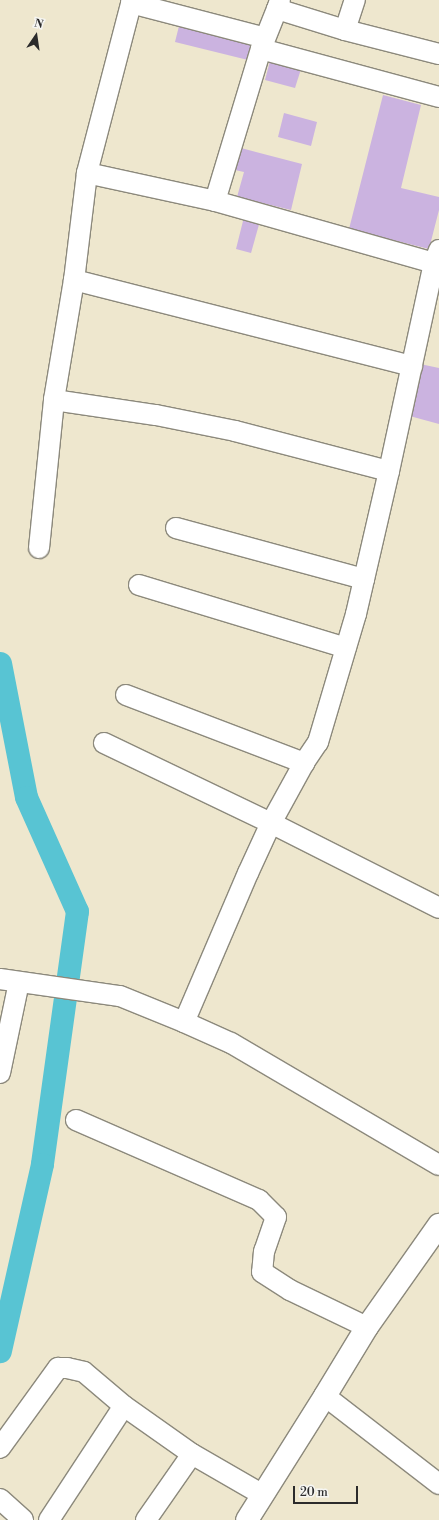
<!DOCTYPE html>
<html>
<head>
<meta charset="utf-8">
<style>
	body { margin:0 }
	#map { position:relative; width:439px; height:1520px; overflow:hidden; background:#eee7ce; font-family:"Libre Bodoni",serif }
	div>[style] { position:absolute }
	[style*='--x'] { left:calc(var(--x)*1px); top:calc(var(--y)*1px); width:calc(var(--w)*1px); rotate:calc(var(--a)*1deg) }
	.canal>* { height:23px; margin:-11.5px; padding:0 11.5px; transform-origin:11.5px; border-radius:11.5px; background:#58c4d3 }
	.building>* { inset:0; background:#cbb3e0 }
	.roads { filter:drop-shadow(1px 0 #8c897c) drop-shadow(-1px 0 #8c897c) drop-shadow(0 1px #8c897c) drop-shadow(0 -1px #8c897c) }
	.minor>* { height:20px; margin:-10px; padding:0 10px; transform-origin:10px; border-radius:10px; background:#fff }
	.primary>* { height:22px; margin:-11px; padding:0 11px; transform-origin:11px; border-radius:11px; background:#fff }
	span { translate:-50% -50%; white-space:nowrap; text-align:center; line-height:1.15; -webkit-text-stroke:3px #f6f6f2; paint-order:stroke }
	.north { position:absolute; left:16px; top:16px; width:40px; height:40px; -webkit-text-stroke:3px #f6f6f2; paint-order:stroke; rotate:13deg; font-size:11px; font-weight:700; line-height:16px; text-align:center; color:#2b2b2b }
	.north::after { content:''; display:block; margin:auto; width:14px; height:18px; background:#2b2b2b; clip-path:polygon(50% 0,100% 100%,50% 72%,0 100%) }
	.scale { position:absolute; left:293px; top:1486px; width:65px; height:18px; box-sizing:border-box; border:2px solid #2b2b2b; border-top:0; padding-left:5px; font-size:12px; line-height:14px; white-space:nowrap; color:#2b2b2b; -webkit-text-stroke:3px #f6f6f2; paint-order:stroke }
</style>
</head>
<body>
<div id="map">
	<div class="canal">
		<i style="--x:0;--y:663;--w:136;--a:79"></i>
		<i style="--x:26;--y:797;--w:125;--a:65.9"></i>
		<i style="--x:77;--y:911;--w:255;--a:97.9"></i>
		<i style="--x:42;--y:1164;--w:192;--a:102.7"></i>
	</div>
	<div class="building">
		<i style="clip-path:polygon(180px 22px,253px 41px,248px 60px,175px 42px)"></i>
		<i style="clip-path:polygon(270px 61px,301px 69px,295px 88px,265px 80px)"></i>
		<i style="clip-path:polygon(383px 95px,421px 105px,401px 188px,439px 197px,439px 210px,429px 249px,349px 229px)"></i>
		<i style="clip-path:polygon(284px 113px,317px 122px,311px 146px,278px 137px)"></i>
		<i style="clip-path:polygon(241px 148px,302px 164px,291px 210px,237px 197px,244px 172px,235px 170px)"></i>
		<i style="clip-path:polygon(244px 217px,260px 221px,251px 253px,236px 249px)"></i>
		<i style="clip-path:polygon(420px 364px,439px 368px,439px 424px,406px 415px)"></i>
	</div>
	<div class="roads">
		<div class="minor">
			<i style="--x:132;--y:0;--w:179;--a:104.6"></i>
			<i style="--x:87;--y:173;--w:108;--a:96.9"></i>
			<i style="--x:74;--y:280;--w:122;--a:99.5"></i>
			<i style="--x:54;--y:400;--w:103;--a:8.4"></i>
			<i style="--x:156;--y:415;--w:81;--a:11.4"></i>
			<i style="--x:235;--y:431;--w:159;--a:14.6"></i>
			<i style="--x:280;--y:0;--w:9;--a:108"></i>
			<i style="--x:277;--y:9;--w:71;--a:17.2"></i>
			<i style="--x:345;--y:30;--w:97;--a:14.3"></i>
			<i style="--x:131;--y:3;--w:138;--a:14.6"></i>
			<i style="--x:345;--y:30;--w:32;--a:-72"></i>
			<i style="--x:261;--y:49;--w:184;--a:15.1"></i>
			<i style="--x:87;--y:173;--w:131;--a:12.3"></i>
			<i style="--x:215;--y:201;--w:228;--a:15.8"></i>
			<i style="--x:215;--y:201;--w:159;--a:-73.2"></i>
			<i style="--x:261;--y:49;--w:43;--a:-68.2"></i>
			<i style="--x:439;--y:250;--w:14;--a:111"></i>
			<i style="--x:434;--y:263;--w:213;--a:102.2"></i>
			<i style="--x:389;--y:471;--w:147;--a:103"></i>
			<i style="--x:356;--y:614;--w:134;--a:106.5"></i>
			<i style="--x:318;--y:742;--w:25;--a:124"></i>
			<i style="--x:304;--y:763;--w:68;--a:118.8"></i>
			<i style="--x:271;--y:823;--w:188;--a:26.8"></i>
			<i style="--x:74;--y:280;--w:349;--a:14.3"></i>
			<i style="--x:176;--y:528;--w:195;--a:15.2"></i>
			<i style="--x:39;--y:548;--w:149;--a:-84.2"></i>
			<i style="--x:139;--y:585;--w:216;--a:16.9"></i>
			<i style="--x:126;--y:695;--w:191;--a:20.9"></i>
			<i style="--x:104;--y:743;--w:185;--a:25.6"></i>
			<i style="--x:271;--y:823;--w:55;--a:114.7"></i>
			<i style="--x:248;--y:873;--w:162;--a:113.2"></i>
			<i style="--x:0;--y:979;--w:121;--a:8.1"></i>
			<i style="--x:120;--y:996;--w:69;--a:22.1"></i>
			<i style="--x:184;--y:1022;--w:51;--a:24.1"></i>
			<i style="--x:231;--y:1043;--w:241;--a:30.4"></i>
			<i style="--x:0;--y:1073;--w:93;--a:-78.2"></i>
			<i style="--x:76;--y:1120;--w:200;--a:23.6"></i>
			<i style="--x:259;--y:1200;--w:24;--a:45"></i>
			<i style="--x:276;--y:1217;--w:36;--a:109"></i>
			<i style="--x:264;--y:1251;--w:21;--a:95"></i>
			<i style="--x:262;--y:1272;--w:33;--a:33"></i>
			<i style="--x:290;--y:1290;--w:85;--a:25.7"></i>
			<i style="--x:325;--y:1396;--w:144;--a:37.7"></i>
			<i style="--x:0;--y:1448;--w:99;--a:-54.1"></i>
			<i style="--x:58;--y:1368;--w:9;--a:0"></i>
			<i style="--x:67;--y:1368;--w:17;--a:13"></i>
			<i style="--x:84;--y:1372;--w:52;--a:40.4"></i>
			<i style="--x:0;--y:1499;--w:31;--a:42"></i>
			<i style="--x:49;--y:1520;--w:136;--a:-56.7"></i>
			<i style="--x:124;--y:1406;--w:83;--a:35.2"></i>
			<i style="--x:146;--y:1520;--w:80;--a:-55.1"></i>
			<i style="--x:192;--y:1454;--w:82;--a:30"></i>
		</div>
		<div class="primary">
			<i style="--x:247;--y:1520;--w:146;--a:-57.8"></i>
			<i style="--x:325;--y:1396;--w:81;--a:-58.7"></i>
			<i style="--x:367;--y:1327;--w:125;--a:-54.8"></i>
		</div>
	</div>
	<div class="north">N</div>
	<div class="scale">20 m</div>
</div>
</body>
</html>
